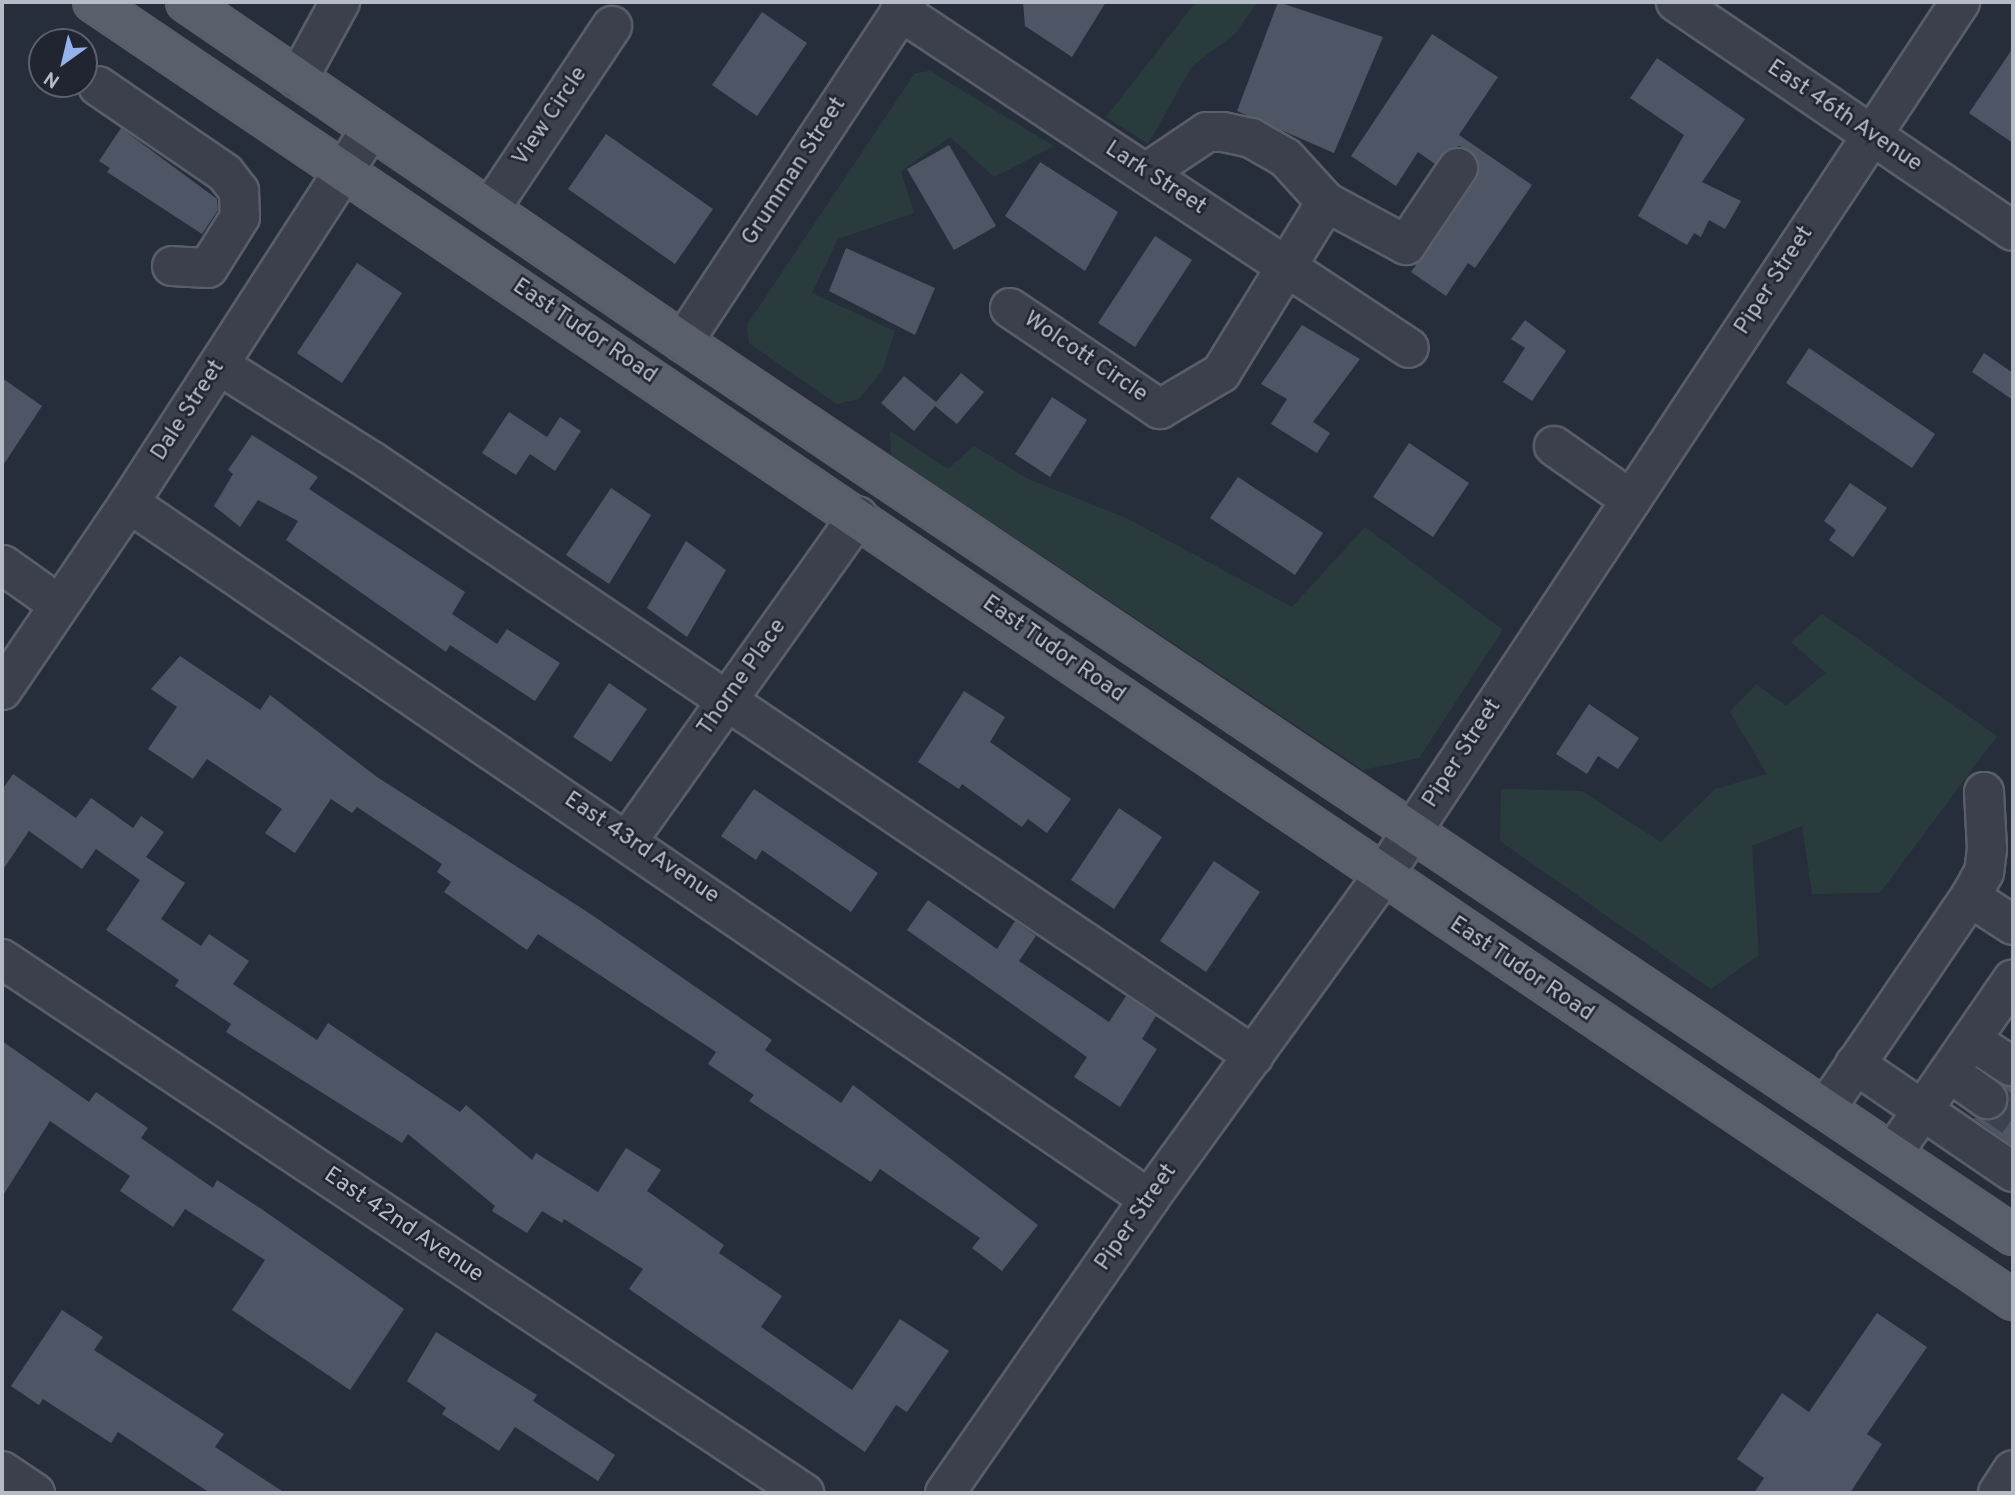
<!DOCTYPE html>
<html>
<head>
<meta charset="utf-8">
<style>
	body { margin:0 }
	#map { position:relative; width:2015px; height:1495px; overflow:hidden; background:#272e3b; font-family:Overpass,sans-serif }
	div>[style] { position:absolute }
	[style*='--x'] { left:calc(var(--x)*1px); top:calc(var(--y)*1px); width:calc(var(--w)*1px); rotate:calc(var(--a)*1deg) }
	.green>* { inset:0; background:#2a3b3d }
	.building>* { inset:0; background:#4e5665 }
	.minor-tunnel>* { height:38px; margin-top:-19px; transform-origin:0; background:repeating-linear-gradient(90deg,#3c4350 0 38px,transparent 0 57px) }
	.roads { filter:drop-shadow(2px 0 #595e6a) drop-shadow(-2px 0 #595e6a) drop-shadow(0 2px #595e6a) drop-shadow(0 -2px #595e6a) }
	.minor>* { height:38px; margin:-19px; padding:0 19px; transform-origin:19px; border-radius:19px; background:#3b404c }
	.major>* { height:38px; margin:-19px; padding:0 19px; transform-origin:19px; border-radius:19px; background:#595f6b }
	span { translate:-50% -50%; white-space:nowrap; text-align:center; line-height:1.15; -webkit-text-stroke:5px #202531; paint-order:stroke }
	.street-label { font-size:23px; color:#b6bcc7 }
	.frame { position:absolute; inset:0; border:4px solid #b6bcc7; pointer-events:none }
	.north { position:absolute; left:28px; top:28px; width:70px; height:70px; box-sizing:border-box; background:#202531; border:2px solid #5c616d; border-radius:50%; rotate:214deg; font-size:19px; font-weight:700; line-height:28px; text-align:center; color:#b6bcc7 }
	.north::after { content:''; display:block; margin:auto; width:24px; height:32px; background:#96b2ec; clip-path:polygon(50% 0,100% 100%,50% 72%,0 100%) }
</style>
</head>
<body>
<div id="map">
	<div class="green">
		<i style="clip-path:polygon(1196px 2px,1257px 2px,1235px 34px,1192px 66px,1148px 144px,1106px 117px)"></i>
		<i style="clip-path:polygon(930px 71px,1054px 146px,994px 177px,950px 137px,901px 171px,914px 213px,838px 239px,812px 293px,895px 331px,882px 371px,859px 399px,836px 404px,749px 343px,747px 325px,915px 73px)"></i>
		<i style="clip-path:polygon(890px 431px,948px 469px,974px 446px,1028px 479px,1126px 518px,1292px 607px,1365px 527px,1503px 630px,1419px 758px,1363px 770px,891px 455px)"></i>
		<i style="clip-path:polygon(1822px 614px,1997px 736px,1880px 893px,1812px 894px,1802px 826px,1752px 846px,1759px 955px,1711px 989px,1500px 841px,1501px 789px,1582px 791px,1661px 842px,1715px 789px,1767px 774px,1730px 712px,1756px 684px,1786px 706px,1826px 673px,1791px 642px)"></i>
	</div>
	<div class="building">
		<i style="clip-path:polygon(1023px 2px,1106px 2px,1072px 57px,1025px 26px)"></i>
		<i style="clip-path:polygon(1278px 2px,1383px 37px,1334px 153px,1237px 111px)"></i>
		<i style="clip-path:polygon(762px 12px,807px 43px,757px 116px,712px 85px)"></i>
		<i style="clip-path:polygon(1432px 34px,1498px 77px,1459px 135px,1532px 185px,1475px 268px,1468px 263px,1446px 296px,1411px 272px,1476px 180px,1477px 158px,1460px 146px,1448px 149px,1435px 164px,1418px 152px,1396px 186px,1351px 156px)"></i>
		<i style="clip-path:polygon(2013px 48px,2013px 143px,1969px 113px)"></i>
		<i style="clip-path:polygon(1657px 58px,1745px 119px,1702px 182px,1741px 201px,1725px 229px,1709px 220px,1701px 237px,1694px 233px,1687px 245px,1638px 216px,1684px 135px,1630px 98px)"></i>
		<i style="clip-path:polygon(121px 128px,217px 199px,218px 210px,202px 234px,107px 172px,110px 168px,99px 161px)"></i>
		<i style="clip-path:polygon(606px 134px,713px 209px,675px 264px,568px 189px)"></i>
		<i style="clip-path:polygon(949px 145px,996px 226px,954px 250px,907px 169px)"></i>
		<i style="clip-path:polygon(1040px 162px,1118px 212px,1085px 271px,1005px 216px)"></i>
		<i style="clip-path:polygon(1155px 236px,1192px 260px,1135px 347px,1098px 323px)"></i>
		<i style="clip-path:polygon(846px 248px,935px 288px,915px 335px,829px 291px)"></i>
		<i style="clip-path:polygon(357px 263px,402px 293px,342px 383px,297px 353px)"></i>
		<i style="clip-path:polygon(1525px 320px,1566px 351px,1532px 401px,1503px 382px,1525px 348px,1511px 339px)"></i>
		<i style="clip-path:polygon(1302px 325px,1360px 359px,1313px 422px,1330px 433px,1317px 453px,1271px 424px,1287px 399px,1261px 384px)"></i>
		<i style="clip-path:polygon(1809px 348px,1935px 434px,1912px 468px,1786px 383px)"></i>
		<i style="clip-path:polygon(1984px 353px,2013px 373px,2013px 400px,1972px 372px)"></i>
		<i style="clip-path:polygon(961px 373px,984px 392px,957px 424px,935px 406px,914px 431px,881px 403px,904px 376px,936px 402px)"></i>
		<i style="clip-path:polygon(2px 378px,42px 406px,2px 467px)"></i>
		<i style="clip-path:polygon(1052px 397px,1087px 420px,1050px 477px,1015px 454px)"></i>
		<i style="clip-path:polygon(509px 412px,547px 437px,560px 417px,581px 431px,555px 471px,530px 454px,516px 475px,482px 453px)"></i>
		<i style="clip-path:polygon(252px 435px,318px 477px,309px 489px,465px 592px,452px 614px,497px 644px,507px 629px,560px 663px,535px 701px,450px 645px,446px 652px,286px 540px,298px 521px,258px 500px,240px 527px,214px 506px,233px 474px,228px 470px)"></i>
		<i style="clip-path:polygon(1409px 443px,1469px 483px,1433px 537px,1373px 497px)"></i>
		<i style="clip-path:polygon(1238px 477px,1323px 533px,1295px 575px,1210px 518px)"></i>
		<i style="clip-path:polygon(1850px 483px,1887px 508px,1853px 557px,1829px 540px,1836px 530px,1824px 521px)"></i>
		<i style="clip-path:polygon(611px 488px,651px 515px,609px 584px,566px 555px)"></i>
		<i style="clip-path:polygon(686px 541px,726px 570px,687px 637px,647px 608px)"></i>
		<i style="clip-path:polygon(180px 656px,260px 710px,270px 695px,377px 777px,592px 915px,772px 1040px,765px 1050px,841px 1103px,853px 1085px,1038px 1225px,1002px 1271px,972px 1248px,980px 1238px,880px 1169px,871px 1182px,749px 1101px,754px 1095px,708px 1064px,716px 1052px,538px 934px,527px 950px,444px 892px,451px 882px,437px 872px,442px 864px,357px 807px,352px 813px,331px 799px,295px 853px,265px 833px,282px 809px,207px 759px,193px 779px,148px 749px,177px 707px,151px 689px)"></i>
		<i style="clip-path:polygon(609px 683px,647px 709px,611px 762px,573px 737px)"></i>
		<i style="clip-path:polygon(964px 691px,1005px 717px,990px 742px,1071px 799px,1047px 833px,1028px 819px,1022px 827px,962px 784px,959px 789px,918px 762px)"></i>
		<i style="clip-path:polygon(1589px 704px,1639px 738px,1618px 769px,1598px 756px,1587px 774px,1556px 754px)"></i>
		<i style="clip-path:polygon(13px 774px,76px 818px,91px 798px,133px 828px,141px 816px,164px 832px,146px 857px,185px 883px,161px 919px,201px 946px,209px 934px,249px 961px,233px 984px,317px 1040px,328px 1023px,460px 1112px,466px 1105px,532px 1160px,536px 1153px,598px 1192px,626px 1148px,661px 1170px,647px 1191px,724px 1245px,719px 1253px,782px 1296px,761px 1327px,852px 1390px,900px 1319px,949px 1351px,907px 1412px,896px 1405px,865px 1452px,629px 1289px,643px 1269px,564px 1219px,562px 1223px,542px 1211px,527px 1233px,492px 1211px,495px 1206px,408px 1134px,402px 1143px,226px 1032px,231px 1024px,175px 986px,179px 980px,106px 930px,140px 880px,96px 849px,82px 869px,29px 831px,2px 871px,2px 790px)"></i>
		<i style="clip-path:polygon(754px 789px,878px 873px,851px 912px,762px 850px,756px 860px,721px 836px)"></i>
		<i style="clip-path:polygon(1119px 808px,1162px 837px,1114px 909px,1071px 880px)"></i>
		<i style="clip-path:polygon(1214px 861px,1260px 892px,1206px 972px,1160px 941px)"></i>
		<i style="clip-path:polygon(928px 900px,997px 949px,1015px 921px,1036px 936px,1019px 961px,1109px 1022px,1126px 996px,1156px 1016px,1142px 1039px,1157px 1049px,1120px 1107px,1074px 1077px,1087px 1057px,907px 930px)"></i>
		<i style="clip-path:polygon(2px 1041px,89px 1102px,96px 1092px,148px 1128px,141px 1138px,213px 1188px,217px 1180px,263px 1210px,404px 1309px,350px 1390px,232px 1310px,265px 1260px,185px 1209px,173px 1227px,120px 1191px,130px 1176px,50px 1121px,2px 1197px)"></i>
		<i style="clip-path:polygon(2004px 1086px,2013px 1087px,2013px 1146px,1973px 1118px,1995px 1119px,2004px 1112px,2009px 1100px)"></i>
		<i style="clip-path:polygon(62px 1310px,103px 1337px,94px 1350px,224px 1434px,215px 1447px,285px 1493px,210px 1493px,118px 1432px,111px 1443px,43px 1399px,39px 1405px,11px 1386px)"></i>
		<i style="clip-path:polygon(1877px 1313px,1927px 1347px,1867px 1434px,1882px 1444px,1850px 1493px,1754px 1493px,1764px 1478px,1737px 1459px,1782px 1393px,1809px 1412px)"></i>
		<i style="clip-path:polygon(436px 1332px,537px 1395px,533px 1401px,615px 1455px,598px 1481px,515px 1427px,499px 1451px,442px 1414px,446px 1408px,407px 1381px)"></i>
	</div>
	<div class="minor-tunnel">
		<i style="--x:1987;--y:1099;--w:32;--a:35"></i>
	</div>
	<div class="roads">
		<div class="minor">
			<i style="--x:1676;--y:2;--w:407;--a:34.2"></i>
			<i style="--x:900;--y:11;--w:610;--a:33.51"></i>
			<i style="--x:298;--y:79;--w:88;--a:-61.4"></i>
			<i style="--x:98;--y:86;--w:154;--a:34.4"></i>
			<i style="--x:225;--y:173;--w:23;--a:52"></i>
			<i style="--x:239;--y:191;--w:26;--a:88"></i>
			<i style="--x:240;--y:217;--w:60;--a:122.1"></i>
			<i style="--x:208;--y:268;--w:36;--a:-177"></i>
			<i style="--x:1146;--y:173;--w:73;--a:-33.9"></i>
			<i style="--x:1207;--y:132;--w:16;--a:0"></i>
			<i style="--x:1223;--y:132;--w:29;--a:12"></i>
			<i style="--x:1251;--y:138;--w:40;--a:29.7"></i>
			<i style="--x:1286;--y:158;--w:59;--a:47.7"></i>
			<i style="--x:490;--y:209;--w:220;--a:-56.3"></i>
			<i style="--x:1010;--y:308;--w:181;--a:34"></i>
			<i style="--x:1160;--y:409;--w:71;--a:-30.5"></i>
			<i style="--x:1221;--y:373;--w:201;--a:-58.4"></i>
			<i style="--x:1326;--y:202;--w:91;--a:28.3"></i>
			<i style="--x:1406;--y:245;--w:93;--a:-56"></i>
			<i style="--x:683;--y:342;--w:407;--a:-56.6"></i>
			<i style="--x:219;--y:365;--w:178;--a:32.2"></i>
			<i style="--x:370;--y:460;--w:1066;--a:33.99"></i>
			<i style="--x:1554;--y:446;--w:94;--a:35"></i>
			<i style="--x:129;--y:503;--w:1235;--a:34.31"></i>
			<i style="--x:3;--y:565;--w:69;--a:35.5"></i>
			<i style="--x:2;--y:690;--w:226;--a:-55.8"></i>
			<i style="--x:129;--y:503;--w:445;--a:-57.1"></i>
			<i style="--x:1984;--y:792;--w:57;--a:87"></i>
			<i style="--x:1987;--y:849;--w:23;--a:97"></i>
			<i style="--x:1984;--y:872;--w:29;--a:119"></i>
			<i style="--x:1970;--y:897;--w:51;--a:33.1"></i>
			<i style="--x:628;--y:840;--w:397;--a:-54.6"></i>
			<i style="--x:2;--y:959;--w:964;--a:33.66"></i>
			<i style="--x:1971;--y:1040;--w:48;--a:33"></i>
			<i style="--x:1855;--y:1064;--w:191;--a:34.4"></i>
			<i style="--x:1949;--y:1072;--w:47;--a:35.4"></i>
			<i style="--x:1826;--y:1108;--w:255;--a:-55.7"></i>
			<i style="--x:1893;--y:1153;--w:211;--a:-55.4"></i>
			<i style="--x:2;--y:1471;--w:40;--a:34"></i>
			<i style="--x:945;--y:1493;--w:358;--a:-55.2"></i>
			<i style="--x:1149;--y:1199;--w:397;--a:-54.1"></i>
			<i style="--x:1382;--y:877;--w:1049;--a:-56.55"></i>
			<i style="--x:1998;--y:1493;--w:27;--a:-57"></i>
		</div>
		<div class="major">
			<i style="--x:93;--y:2;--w:2318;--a:34.06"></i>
			<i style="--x:186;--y:2;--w:602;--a:34.38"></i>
			<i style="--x:683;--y:342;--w:1602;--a:33.88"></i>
		</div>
	</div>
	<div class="street-label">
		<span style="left:551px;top:117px;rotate:-56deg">View Circle</span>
		<span style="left:1844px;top:117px;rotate:34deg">East 46th Avenue</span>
		<span style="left:795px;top:172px;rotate:-57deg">Grumman Street</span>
		<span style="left:1155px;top:179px;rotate:33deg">Lark Street</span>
		<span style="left:1775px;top:281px;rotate:-57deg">Piper Street</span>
		<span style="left:584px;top:332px;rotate:34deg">East Tudor Road</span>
		<span style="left:1085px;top:358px;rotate:34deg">Wolcott Circle</span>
		<span style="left:189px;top:411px;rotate:-57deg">Dale Street</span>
		<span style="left:1053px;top:650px;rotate:35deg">East Tudor Road</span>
		<span style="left:743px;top:678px;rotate:-55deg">Thorne Place</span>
		<span style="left:1463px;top:754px;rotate:-57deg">Piper Street</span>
		<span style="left:641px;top:849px;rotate:34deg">East 43rd Avenue</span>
		<span style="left:1521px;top:970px;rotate:34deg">East Tudor Road</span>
		<span style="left:1137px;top:1218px;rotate:-55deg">Piper Street</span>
		<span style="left:403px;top:1226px;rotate:34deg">East 42nd Avenue</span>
	</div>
	<div class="frame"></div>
	<div class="north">N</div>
</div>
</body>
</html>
